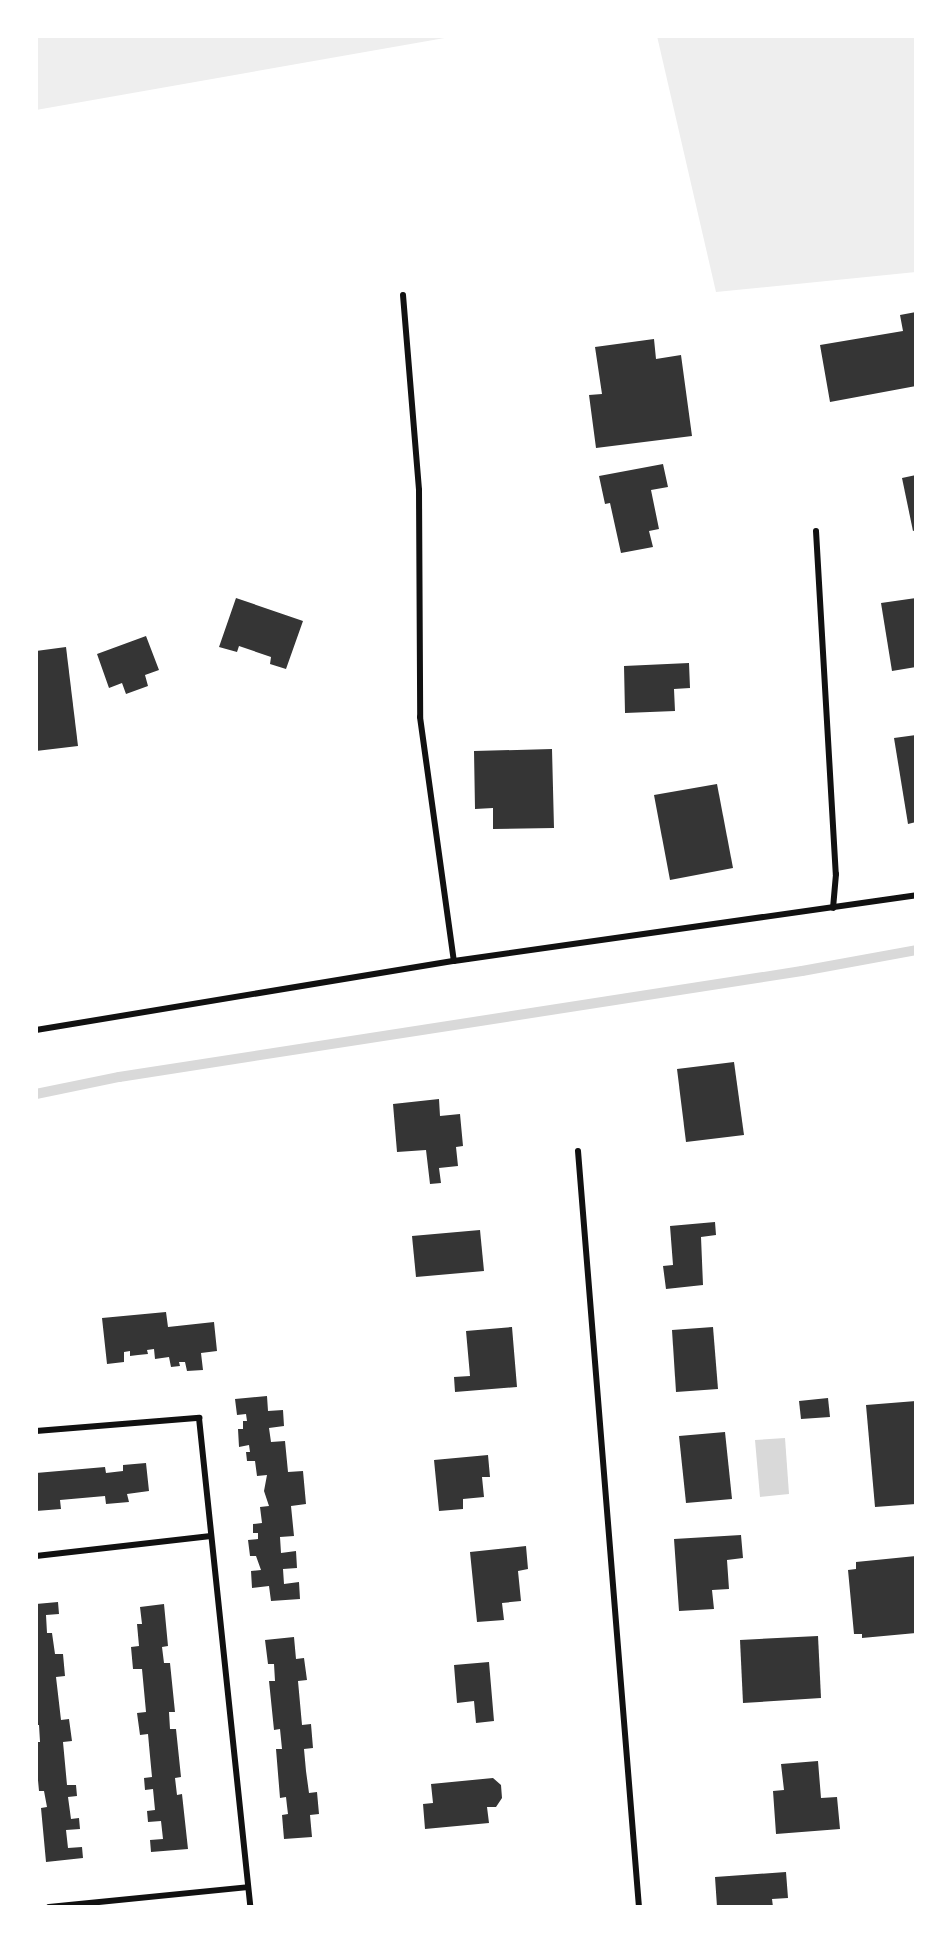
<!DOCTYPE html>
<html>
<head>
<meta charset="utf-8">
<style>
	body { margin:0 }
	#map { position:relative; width:952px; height:1943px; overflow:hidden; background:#fff; font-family:Quicksand,sans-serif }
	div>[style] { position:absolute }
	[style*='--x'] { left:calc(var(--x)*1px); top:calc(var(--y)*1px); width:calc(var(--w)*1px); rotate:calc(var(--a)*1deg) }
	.green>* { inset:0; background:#eee }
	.water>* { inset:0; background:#d9d9d9 }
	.stream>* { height:10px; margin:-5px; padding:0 5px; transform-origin:5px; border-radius:5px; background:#d9d9d9 }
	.building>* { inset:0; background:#353535 }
	.minor>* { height:6px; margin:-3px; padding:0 3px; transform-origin:3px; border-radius:3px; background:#111 }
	span { translate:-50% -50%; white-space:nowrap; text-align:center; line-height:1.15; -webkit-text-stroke:4.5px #fff; paint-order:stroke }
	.frame { position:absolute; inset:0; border:38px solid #fff; pointer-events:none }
</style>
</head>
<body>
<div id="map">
	<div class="green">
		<i style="clip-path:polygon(36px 36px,456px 36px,36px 110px)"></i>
		<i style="clip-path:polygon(657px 36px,916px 36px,916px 272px,716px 292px)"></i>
	</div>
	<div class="water">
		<i style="clip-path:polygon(785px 1438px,789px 1494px,760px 1497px,755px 1440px)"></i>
	</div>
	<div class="stream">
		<i style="--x:36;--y:1094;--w:85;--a:-11.6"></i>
		<i style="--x:119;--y:1077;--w:691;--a:-8.82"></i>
		<i style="--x:802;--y:971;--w:116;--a:-10.4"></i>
	</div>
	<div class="building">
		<i style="clip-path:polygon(916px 312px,916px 386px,830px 402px,820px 345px,903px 331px,900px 315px)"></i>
		<i style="clip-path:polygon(654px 339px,656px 359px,681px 355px,692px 436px,596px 448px,589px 395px,602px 394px,595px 347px)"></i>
		<i style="clip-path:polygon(663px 464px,668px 487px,651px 490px,659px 529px,649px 531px,653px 547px,621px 553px,610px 503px,605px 504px,599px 476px)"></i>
		<i style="clip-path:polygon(916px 475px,916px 530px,913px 531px,902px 478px)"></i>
		<i style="clip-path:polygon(236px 598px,303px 621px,286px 669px,270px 664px,271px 657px,239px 646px,237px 652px,219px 647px)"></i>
		<i style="clip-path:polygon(916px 598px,916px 667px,892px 671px,881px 603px)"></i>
		<i style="clip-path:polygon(146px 636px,159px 670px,145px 675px,148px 686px,126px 694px,122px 683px,109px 688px,97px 654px)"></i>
		<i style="clip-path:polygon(66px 647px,78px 746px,36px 751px,36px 651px)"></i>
		<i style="clip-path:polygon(689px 663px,690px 688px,674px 689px,675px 711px,625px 713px,624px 666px)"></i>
		<i style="clip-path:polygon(916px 735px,916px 822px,908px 824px,894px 738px)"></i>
		<i style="clip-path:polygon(552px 749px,554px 828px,493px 829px,493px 808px,475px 809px,474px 751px)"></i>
		<i style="clip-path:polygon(717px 784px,733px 868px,670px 880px,654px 795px)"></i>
		<i style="clip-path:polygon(734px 1062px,744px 1135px,686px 1142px,677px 1069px)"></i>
		<i style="clip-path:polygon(439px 1099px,440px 1116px,460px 1114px,463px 1146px,456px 1147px,458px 1166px,439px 1168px,441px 1183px,430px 1184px,426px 1150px,397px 1152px,393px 1104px)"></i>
		<i style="clip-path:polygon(715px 1222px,716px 1235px,701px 1237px,703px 1285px,666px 1289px,663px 1266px,673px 1265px,670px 1226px)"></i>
		<i style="clip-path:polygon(480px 1230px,484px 1271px,416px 1277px,412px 1236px)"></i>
		<i style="clip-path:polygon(166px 1312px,168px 1327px,214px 1322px,217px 1351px,201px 1353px,203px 1370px,187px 1371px,185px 1362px,179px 1362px,180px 1366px,171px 1367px,169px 1357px,155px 1359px,154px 1349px,147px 1350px,148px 1354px,138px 1355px,130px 1356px,130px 1351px,124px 1352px,124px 1362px,107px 1364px,102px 1318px)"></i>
		<i style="clip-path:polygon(512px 1327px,517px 1387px,455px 1392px,454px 1377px,470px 1376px,466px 1331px)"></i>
		<i style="clip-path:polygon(713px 1327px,718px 1389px,676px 1392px,672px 1330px)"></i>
		<i style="clip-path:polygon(267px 1396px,268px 1411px,283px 1410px,284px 1426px,269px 1428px,271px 1442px,285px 1441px,288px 1472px,303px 1471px,306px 1504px,291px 1506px,294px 1536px,280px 1537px,281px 1553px,296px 1551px,297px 1568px,283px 1569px,284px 1584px,299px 1582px,300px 1599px,271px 1601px,269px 1586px,252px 1588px,251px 1571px,261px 1570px,256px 1556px,250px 1556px,248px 1540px,258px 1539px,258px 1533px,253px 1533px,253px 1524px,262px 1523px,260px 1507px,269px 1506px,264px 1491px,267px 1475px,257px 1476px,255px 1461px,247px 1461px,246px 1452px,250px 1452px,249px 1445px,239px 1447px,238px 1429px,243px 1429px,243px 1421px,247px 1421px,246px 1414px,237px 1415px,235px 1399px)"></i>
		<i style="clip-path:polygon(828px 1398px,830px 1417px,801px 1419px,799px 1401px)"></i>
		<i style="clip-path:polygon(916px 1401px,916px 1504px,875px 1507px,866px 1405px)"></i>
		<i style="clip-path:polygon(725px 1432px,732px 1499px,686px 1503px,679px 1436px)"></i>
		<i style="clip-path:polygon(488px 1455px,490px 1477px,482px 1477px,484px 1497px,463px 1499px,463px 1509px,439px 1511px,434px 1460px)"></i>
		<i style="clip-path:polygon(146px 1463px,149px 1491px,127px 1494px,129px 1502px,106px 1504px,105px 1496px,60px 1500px,61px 1509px,36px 1511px,36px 1473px,105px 1467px,106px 1473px,123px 1471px,123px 1465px)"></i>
		<i style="clip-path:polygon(741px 1535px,743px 1558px,727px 1560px,729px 1589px,712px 1590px,714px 1609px,679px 1611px,674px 1539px)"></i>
		<i style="clip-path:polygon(526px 1546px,528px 1569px,518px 1571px,521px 1601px,502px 1603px,504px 1620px,477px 1622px,470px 1552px)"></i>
		<i style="clip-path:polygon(916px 1556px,916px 1633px,862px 1638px,862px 1634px,854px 1634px,848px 1570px,856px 1569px,856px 1562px)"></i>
		<i style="clip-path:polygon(58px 1602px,59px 1614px,46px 1615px,47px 1633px,52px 1633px,55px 1654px,63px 1654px,65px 1676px,56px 1677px,61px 1720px,69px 1719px,72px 1741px,63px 1742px,67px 1785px,76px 1785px,77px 1796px,68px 1797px,71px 1819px,79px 1818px,80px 1829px,66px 1830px,68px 1848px,82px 1847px,83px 1858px,46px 1862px,41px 1808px,47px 1807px,44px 1791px,39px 1791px,36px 1759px,36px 1742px,40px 1742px,39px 1725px,36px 1725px,36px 1604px)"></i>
		<i style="clip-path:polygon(164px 1604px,168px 1646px,162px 1647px,164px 1663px,170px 1663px,175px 1712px,169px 1712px,170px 1729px,176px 1729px,181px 1777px,175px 1778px,177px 1795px,182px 1794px,188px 1849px,151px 1852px,150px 1840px,163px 1839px,161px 1821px,148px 1822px,147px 1811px,155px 1810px,153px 1789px,145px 1790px,144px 1778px,152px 1777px,150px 1756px,148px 1734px,140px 1735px,137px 1713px,146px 1712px,142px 1669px,133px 1669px,131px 1647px,139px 1646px,137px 1624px,142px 1624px,140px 1607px)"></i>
		<i style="clip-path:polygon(818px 1636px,821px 1698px,743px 1703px,740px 1640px)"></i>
		<i style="clip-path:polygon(294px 1637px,296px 1659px,304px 1658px,307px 1680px,298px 1681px,302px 1725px,311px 1724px,313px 1748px,304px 1749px,306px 1771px,309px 1793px,317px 1792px,319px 1814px,310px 1815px,312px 1837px,284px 1839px,282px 1815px,288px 1814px,287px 1806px,286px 1797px,280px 1798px,276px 1749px,282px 1749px,280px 1729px,274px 1730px,269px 1681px,275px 1681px,274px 1664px,268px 1664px,265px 1640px)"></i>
		<i style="clip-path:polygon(489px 1662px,494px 1721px,476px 1723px,474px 1701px,457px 1703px,454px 1665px)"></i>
		<i style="clip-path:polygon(818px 1761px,821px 1798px,837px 1797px,840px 1829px,776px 1834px,773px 1791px,784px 1790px,781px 1764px)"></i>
		<i style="clip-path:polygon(493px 1778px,501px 1785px,502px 1798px,496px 1807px,487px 1807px,489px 1823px,425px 1829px,423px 1804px,433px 1803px,431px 1784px)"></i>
		<i style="clip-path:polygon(786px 1872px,788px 1898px,772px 1899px,773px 1907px,717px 1907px,715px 1877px)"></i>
	</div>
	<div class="minor">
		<i style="--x:403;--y:295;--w:196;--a:85.3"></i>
		<i style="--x:419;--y:490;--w:227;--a:89.7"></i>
		<i style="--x:420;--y:717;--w:246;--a:82.1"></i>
		<i style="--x:816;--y:531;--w:344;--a:86.7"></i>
		<i style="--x:836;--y:874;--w:34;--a:95"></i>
		<i style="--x:36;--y:1030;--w:424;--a:-9.4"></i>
		<i style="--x:454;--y:961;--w:467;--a:-8.1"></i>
		<i style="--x:578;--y:1151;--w:758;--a:85.39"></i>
		<i style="--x:36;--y:1431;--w:164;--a:-4.6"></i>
		<i style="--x:199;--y:1418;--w:492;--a:84"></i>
		<i style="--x:36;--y:1556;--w:176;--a:-6.5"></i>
		<i style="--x:49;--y:1907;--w:200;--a:-5.7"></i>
	</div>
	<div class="frame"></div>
</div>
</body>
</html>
